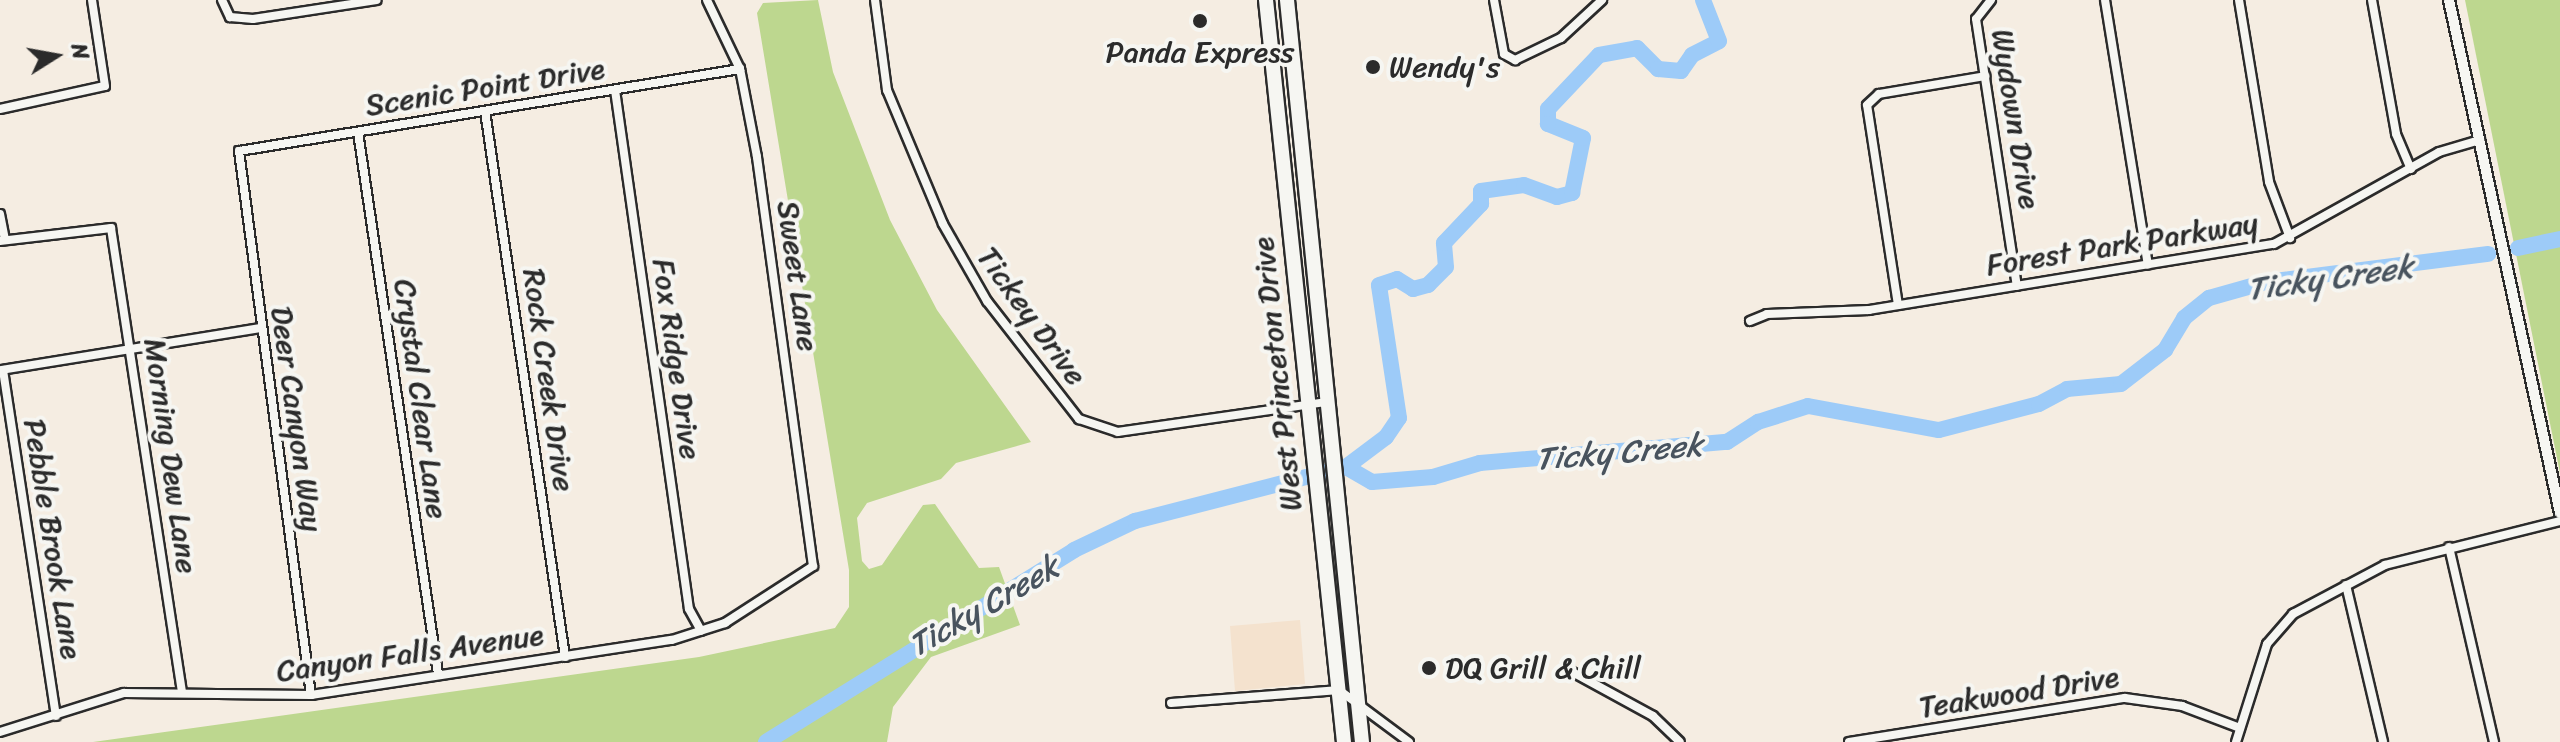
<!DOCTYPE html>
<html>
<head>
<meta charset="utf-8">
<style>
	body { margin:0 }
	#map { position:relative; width:2560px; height:742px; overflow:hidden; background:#f5ede2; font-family:Sriracha,sans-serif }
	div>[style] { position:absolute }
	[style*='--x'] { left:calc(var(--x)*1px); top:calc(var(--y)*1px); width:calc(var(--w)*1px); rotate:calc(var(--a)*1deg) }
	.built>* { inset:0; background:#f4e2ce }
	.green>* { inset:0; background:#bdd78f }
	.river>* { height:16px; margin:-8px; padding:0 8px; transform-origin:8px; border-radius:8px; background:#9dcbf8 }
	.roads { filter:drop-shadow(2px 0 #2b2b2b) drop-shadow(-2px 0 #2b2b2b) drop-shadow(0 2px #2b2b2b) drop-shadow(0 -2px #2b2b2b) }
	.minor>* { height:8px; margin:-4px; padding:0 4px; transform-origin:4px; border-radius:4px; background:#f6f6f2 }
	.tertiary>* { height:10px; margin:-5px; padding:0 5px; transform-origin:5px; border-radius:5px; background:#f6f6f2 }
	.trunk>* { height:14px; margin:-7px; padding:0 7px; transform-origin:7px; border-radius:7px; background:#f6f6f2 }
	.dots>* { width:22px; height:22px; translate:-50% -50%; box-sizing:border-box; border:4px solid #f6f6f2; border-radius:50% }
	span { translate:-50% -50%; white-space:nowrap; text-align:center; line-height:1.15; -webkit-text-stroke:8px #f6f6f2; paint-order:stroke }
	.poi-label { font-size:30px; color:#2b2b2b }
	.left { translate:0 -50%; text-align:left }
	.street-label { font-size:30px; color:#2b2b2b }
	.water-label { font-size:32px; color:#48535e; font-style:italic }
	.north { position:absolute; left:16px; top:16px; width:80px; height:80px; -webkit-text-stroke:6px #f6f6f2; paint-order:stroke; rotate:79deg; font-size:22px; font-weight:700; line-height:32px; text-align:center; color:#2b2b2b }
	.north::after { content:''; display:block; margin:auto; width:28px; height:36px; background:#2b2b2b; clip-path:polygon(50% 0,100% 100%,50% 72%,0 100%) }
</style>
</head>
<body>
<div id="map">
	<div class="built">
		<i style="clip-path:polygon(1300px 620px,1305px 684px,1235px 691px,1230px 626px)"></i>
	</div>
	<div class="green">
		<i style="clip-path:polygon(818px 0,833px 72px,890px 220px,937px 310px,1031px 442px,956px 463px,941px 479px,867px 503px,857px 518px,862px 561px,869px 569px,882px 565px,923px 505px,935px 504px,979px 568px,999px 567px,1020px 625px,931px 657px,893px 707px,887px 742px,93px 742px,699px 657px,835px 628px,849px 607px,849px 570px,757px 13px,763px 3px)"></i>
		<i style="clip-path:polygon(2465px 0,2560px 0,2560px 473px)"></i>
	</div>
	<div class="river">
		<i style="--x:2518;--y:248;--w:43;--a:-12.1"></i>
		<i style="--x:1346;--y:467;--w:30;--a:30"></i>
		<i style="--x:1372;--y:482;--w:61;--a:-4.7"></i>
		<i style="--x:1433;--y:477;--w:49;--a:-16.6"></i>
		<i style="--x:1480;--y:463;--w:248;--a:-4.9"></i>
		<i style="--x:1727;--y:442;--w:37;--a:-33"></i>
		<i style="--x:1758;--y:422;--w:52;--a:-17.7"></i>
		<i style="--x:1808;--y:406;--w:133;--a:10.4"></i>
		<i style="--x:1939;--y:430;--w:103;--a:-14.6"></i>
		<i style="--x:2039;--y:404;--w:32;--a:-28"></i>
		<i style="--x:2067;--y:389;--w:54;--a:-5.3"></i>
		<i style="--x:2121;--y:384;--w:56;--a:-37.7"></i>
		<i style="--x:2165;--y:350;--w:37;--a:-59"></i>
		<i style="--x:2184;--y:318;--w:32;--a:-39"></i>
		<i style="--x:2209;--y:298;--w:59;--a:-15.7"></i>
		<i style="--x:2266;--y:282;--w:224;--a:-7.2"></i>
		<i style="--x:766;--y:742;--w:363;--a:-31.9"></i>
		<i style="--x:1074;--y:550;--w:68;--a:-25.4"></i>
		<i style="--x:1135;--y:521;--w:218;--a:-14.4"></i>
		<i style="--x:1346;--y:467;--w:50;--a:-36.9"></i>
		<i style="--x:1386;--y:437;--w:23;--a:-56"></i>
		<i style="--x:1399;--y:418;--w:134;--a:-98.6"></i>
		<i style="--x:1379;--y:285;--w:19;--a:-18"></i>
		<i style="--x:1397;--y:279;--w:19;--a:32"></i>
		<i style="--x:1413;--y:289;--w:16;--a:-15"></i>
		<i style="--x:1428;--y:285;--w:25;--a:-45"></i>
		<i style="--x:1446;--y:267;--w:24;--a:-95"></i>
		<i style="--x:1444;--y:243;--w:54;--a:-46.5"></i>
		<i style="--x:1481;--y:204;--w:13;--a:-90"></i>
		<i style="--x:1481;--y:191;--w:43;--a:-7.9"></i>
		<i style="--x:1524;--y:185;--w:35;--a:20"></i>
		<i style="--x:1557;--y:197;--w:16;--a:-15"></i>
		<i style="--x:1572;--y:193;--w:56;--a:-78.7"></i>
		<i style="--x:1583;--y:138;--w:38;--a:-158"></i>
		<i style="--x:1548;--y:124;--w:15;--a:-90"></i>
		<i style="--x:1548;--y:109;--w:74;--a:-46.6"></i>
		<i style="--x:1599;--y:55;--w:39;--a:-10"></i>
		<i style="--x:1637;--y:48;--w:30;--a:45"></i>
		<i style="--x:1658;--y:69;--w:23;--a:5"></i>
		<i style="--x:1681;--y:71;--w:19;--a:-55"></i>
		<i style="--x:1692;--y:55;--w:30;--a:-27"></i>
		<i style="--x:1719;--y:41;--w:44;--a:-111.3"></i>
	</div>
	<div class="roads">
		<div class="minor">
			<i style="--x:222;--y:0;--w:19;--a:65"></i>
			<i style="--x:230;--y:17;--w:23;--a:5"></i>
			<i style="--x:253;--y:19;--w:125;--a:-8.7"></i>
			<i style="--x:875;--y:0;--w:91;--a:82.4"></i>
			<i style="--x:887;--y:90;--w:145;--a:67.3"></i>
			<i style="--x:943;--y:224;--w:89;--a:60.3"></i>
			<i style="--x:987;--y:301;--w:150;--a:52.1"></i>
			<i style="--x:1079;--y:419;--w:41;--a:18.4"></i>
			<i style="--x:1118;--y:432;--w:209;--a:-8.2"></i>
			<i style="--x:1494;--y:0;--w:55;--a:79.5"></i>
			<i style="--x:1504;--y:54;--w:13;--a:29"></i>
			<i style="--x:1515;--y:60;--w:51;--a:-25.6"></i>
			<i style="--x:1561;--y:38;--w:56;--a:-42.8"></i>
			<i style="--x:1991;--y:0;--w:24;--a:128"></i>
			<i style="--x:1976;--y:19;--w:270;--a:81.3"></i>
			<i style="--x:2105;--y:0;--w:268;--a:80.8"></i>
			<i style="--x:2239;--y:0;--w:184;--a:80.6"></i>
			<i style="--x:2269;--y:182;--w:60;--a:69.4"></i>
			<i style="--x:2372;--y:0;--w:136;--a:79.8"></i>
			<i style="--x:2396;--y:134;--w:38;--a:67"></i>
			<i style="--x:615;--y:90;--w:524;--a:81.89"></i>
			<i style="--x:689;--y:609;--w:25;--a:61"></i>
			<i style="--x:0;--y:109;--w:107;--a:-12.4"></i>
			<i style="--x:105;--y:86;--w:87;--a:-98.6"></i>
			<i style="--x:485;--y:111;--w:552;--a:81.66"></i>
			<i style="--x:358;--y:132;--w:548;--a:81.6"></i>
			<i style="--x:0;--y:214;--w:26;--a:79"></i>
			<i style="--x:0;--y:241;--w:112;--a:-6.7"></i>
			<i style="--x:111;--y:228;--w:468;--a:81.3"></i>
			<i style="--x:1898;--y:305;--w:202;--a:-98.8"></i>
			<i style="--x:1867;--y:105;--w:16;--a:-43"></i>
			<i style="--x:1879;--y:94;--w:108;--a:-9.6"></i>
			<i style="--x:1750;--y:321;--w:18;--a:-22"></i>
			<i style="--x:1767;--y:314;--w:102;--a:-2.2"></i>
			<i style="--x:1869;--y:310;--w:410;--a:-9.3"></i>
			<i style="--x:2274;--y:244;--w:189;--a:-29.1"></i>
			<i style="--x:2439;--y:152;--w:43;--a:-16.3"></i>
			<i style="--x:1;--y:370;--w:262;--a:-9.2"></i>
			<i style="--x:3;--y:370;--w:350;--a:81.3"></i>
			<i style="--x:2449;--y:547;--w:200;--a:77"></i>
			<i style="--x:2346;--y:585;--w:161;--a:76.7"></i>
			<i style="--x:1565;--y:668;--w:100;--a:28.6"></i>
			<i style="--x:1653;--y:716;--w:37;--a:44"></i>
			<i style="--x:311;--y:695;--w:549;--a:-97.54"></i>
			<i style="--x:239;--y:151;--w:508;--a:-9.3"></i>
			<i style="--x:1171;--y:703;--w:169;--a:-4.4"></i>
			<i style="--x:1339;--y:690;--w:87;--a:36.6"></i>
			<i style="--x:0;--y:732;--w:130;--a:-17.5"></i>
			<i style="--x:124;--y:693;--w:187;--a:0.6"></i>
			<i style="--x:311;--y:695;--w:365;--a:-8.7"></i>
			<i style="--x:672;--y:640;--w:56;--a:-17.8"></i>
			<i style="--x:725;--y:623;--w:105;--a:-32.9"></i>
			<i style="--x:813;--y:566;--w:413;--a:-97.8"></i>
			<i style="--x:757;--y:157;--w:90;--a:-100.9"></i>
			<i style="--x:740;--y:69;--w:76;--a:-115.6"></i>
			<i style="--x:1849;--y:742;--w:279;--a:-9.1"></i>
			<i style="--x:2125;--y:698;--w:58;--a:8"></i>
			<i style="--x:2182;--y:706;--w:62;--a:20.8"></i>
			<i style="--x:2236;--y:742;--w:103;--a:-72.4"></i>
			<i style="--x:2267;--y:644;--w:40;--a:-49"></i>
			<i style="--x:2293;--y:614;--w:104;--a:-28"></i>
			<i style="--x:2385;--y:565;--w:180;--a:-14.1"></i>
		</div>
		<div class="tertiary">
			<i style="--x:2449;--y:0;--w:525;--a:77.79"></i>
		</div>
		<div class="trunk">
			<i style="--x:1266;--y:0;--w:746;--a:84"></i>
			<i style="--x:1287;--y:0;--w:746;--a:84.23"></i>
		</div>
	</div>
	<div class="dots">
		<i style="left:1200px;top:21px;background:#2b2b2b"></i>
		<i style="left:1373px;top:67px;background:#2b2b2b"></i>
		<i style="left:1429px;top:668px;background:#2b2b2b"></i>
	</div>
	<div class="poi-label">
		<span style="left:1200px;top:52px">Panda Express</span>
		<span class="left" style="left:1389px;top:67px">Wendy's</span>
		<span class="left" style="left:1445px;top:668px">DQ Grill &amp; Chill</span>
	</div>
	<div class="street-label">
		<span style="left:485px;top:87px;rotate:-9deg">Scenic Point Drive</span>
		<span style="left:2016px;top:119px;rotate:81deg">Wydown Drive</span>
		<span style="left:2122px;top:244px;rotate:-9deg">Forest Park Parkway</span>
		<span style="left:798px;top:276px;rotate:82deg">Sweet Lane</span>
		<span style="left:1032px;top:316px;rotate:54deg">Tickey Drive</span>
		<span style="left:677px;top:359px;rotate:82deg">Fox Ridge Drive</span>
		<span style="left:1277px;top:374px;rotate:-96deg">West Princeton Drive</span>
		<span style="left:549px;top:380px;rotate:82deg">Rock Creek Drive</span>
		<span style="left:421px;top:399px;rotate:82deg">Crystal Clear Lane</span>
		<span style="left:297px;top:419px;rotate:82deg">Deer Canyon Way</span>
		<span style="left:171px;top:456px;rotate:82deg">Morning Dew Lane</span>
		<span style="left:53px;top:539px;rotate:81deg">Pebble Brook Lane</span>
		<span style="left:410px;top:653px;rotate:-8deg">Canyon Falls Avenue</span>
		<span style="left:2019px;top:692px;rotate:-9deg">Teakwood Drive</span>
	</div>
	<div class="water-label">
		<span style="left:2330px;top:279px;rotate:-8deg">Ticky Creek</span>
		<span style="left:1619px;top:453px;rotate:-5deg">Ticky Creek</span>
		<span style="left:984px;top:607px;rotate:-30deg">Ticky Creek</span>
	</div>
	<div class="north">N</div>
</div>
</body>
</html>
